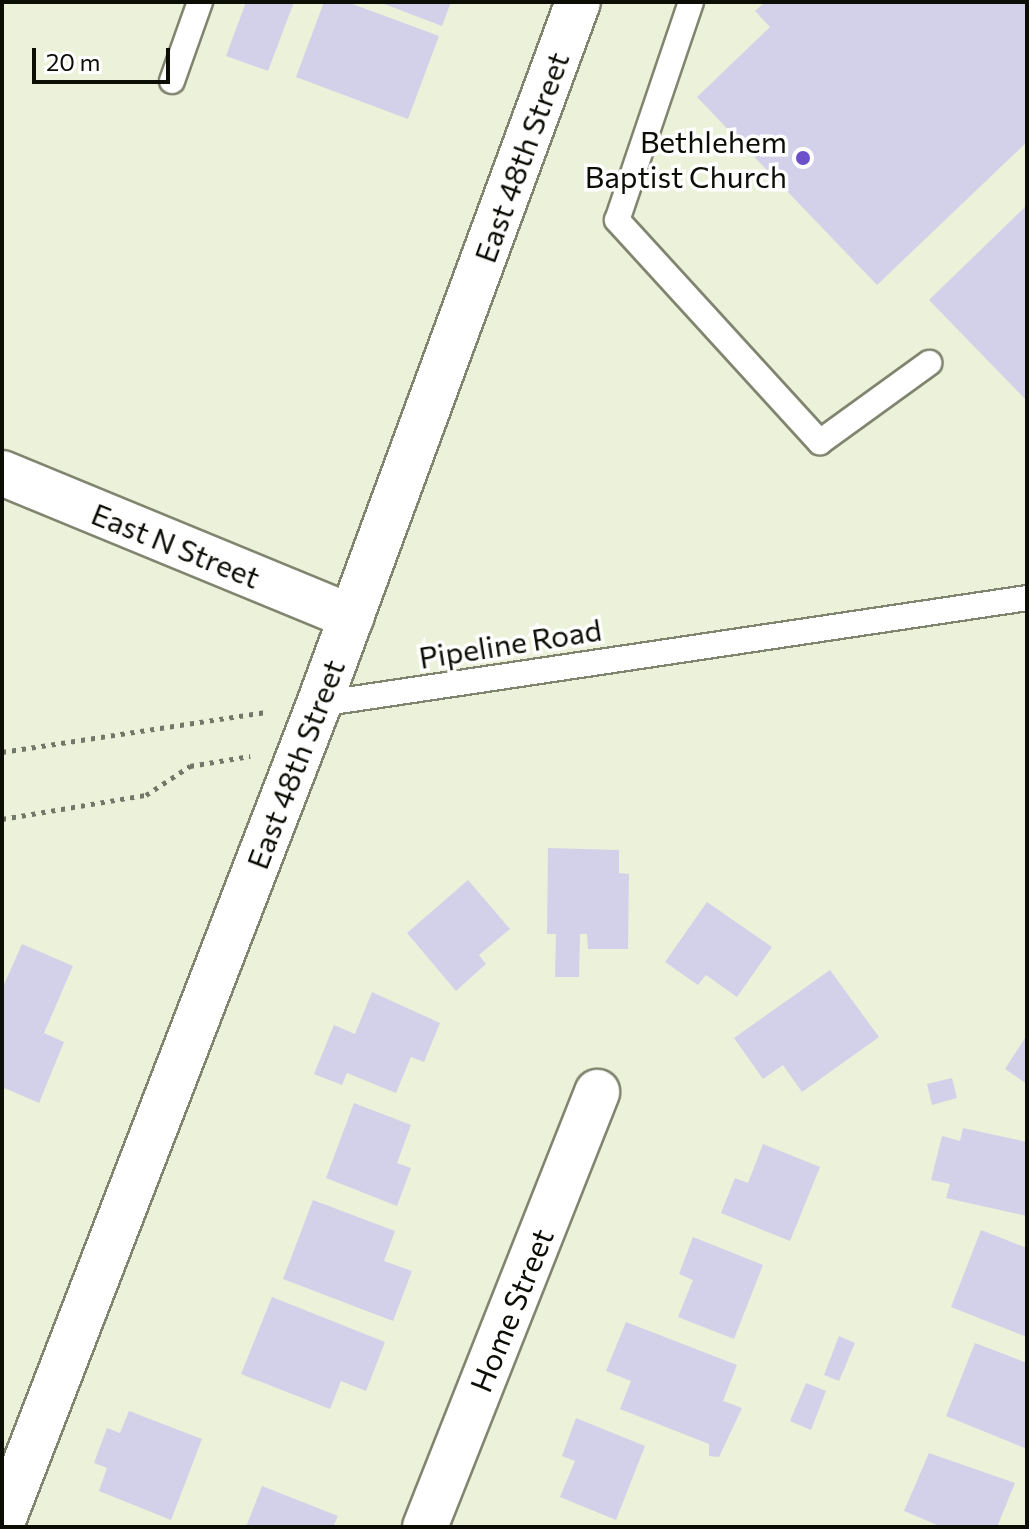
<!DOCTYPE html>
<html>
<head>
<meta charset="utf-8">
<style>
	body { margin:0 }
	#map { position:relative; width:1029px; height:1529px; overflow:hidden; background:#ecf1d9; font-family:Commissioner,sans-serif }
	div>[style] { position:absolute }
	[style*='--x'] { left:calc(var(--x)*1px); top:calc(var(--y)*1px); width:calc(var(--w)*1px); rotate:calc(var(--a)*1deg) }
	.building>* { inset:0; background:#d3d1e9 }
	.path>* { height:5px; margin-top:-2.5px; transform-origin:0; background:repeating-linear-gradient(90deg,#747768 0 4px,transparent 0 10px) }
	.roads { filter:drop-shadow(2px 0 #81856f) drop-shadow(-2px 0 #81856f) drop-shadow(0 2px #81856f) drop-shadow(0 -2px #81856f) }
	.service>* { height:24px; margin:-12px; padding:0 12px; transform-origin:12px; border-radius:12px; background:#fff }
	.minor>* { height:44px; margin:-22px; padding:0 22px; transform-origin:22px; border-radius:22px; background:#fff }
	.tertiary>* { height:44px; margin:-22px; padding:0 22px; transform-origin:22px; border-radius:22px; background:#fff }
	.dots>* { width:22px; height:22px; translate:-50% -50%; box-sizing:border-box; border:4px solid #fff; border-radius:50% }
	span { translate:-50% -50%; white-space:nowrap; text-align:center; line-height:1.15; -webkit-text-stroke:7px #fff; paint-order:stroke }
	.poi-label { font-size:30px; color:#0c0e06 }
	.right { translate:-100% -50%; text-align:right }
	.street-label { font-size:30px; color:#0c0e06 }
	.frame { position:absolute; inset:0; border:4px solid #0c0e06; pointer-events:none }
	.scale { position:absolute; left:32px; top:48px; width:138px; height:36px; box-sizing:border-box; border:4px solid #0c0e06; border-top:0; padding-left:10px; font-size:24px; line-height:28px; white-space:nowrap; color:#0c0e06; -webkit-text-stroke:6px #fff; paint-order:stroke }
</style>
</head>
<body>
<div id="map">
	<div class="building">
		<i style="clip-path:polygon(246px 2px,294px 2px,268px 71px,226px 56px)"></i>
		<i style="clip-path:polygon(324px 2px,347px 2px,439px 36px,408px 119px,296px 77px)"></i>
		<i style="clip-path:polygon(379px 2px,451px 2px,442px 26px)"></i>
		<i style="clip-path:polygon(765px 2px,1027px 2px,1027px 142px,877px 285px,697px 97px,770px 27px,755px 11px)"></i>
		<i style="clip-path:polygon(1027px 205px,1027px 401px,929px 300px)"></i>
		<i style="clip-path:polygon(548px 848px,619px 850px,619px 873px,629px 874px,628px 949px,588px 949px,587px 934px,580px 934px,579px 977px,555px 977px,556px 934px,547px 934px)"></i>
		<i style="clip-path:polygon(468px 880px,510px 929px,479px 955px,486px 964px,456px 991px,407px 933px)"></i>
		<i style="clip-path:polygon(707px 902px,772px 947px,737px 997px,706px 975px,698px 985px,665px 962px)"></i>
		<i style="clip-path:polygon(22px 944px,73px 966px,44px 1033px,64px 1042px,39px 1103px,2px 1087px,2px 989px)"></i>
		<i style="clip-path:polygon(830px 970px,879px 1037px,802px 1092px,783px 1065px,763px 1079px,734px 1038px)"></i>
		<i style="clip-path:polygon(372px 992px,440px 1023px,424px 1062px,411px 1057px,396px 1093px,347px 1073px,342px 1085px,314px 1074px,334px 1025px,355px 1034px)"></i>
		<i style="clip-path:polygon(1027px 1035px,1027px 1084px,1005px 1069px)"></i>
		<i style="clip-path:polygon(952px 1078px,957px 1098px,932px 1105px,927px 1084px)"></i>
		<i style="clip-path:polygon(354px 1103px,411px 1125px,397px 1163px,411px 1168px,397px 1206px,326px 1178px)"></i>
		<i style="clip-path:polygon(963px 1128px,1027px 1142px,1027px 1216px,946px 1198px,950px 1184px,931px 1180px,942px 1136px,960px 1141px)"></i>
		<i style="clip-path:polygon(763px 1144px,820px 1167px,790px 1241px,721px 1213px,735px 1178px,748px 1183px)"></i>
		<i style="clip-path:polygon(313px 1200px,395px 1231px,384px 1261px,412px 1271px,393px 1321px,283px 1279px)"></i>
		<i style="clip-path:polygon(981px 1230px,1027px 1248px,1027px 1337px,951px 1307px)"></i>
		<i style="clip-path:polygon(693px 1237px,763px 1265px,734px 1339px,678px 1317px,693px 1280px,679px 1274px)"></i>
		<i style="clip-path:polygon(272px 1297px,385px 1342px,366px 1391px,341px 1381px,330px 1409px,241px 1374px)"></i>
		<i style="clip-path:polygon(626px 1322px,737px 1365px,723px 1401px,742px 1408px,719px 1457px,709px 1456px,709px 1444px,620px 1409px,631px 1381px,606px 1371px)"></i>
		<i style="clip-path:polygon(839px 1336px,855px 1343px,839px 1381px,824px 1375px)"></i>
		<i style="clip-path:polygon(975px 1343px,1027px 1363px,1027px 1449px,946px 1416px)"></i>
		<i style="clip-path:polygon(806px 1383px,826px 1391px,811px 1430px,790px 1421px)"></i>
		<i style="clip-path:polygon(129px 1411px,202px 1439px,171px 1520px,99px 1491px,107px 1468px,94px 1463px,107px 1428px,120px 1433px)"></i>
		<i style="clip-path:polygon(576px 1418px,645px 1446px,616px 1520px,560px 1497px,575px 1461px,562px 1456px)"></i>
		<i style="clip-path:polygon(929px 1453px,1015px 1483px,997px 1527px,942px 1527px,904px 1511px)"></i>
		<i style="clip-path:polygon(262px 1486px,338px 1516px,333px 1527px,246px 1527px)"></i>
	</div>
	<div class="path">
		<i style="--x:2;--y:752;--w:267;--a:-8.6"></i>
		<i style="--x:2;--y:819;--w:146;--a:-9.5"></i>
		<i style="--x:146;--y:795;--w:53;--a:-33.4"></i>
		<i style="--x:190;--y:766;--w:61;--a:-9.5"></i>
	</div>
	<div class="roads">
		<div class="service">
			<i style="--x:691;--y:2;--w:230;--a:108.7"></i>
			<i style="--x:617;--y:220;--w:301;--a:47.6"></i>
			<i style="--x:820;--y:442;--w:135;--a:-35.9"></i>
			<i style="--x:172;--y:81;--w:84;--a:-70.5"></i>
			<i style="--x:319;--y:704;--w:716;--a:-8.51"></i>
		</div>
		<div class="minor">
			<i style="--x:2;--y:473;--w:378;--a:22.4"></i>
			<i style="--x:425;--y:1527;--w:468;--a:-68.4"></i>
		</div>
		<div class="tertiary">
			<i style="--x:2;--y:1523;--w:878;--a:-68.84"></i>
			<i style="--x:319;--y:704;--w:748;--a:-69.75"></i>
		</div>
	</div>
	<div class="dots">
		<i style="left:803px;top:158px;background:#6c51cb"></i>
	</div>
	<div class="poi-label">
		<span class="right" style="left:787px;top:158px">Bethlehem<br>Baptist Church</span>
	</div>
	<div class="street-label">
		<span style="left:521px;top:157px;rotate:-70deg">East 48th Street</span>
		<span style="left:176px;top:545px;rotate:22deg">East N Street</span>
		<span style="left:510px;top:643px;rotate:-9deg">Pipeline Road</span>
		<span style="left:295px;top:764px;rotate:-69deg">East 48th Street</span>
		<span style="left:511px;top:1310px;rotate:-68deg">Home Street</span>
	</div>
	<div class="frame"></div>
	<div class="scale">20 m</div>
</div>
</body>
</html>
